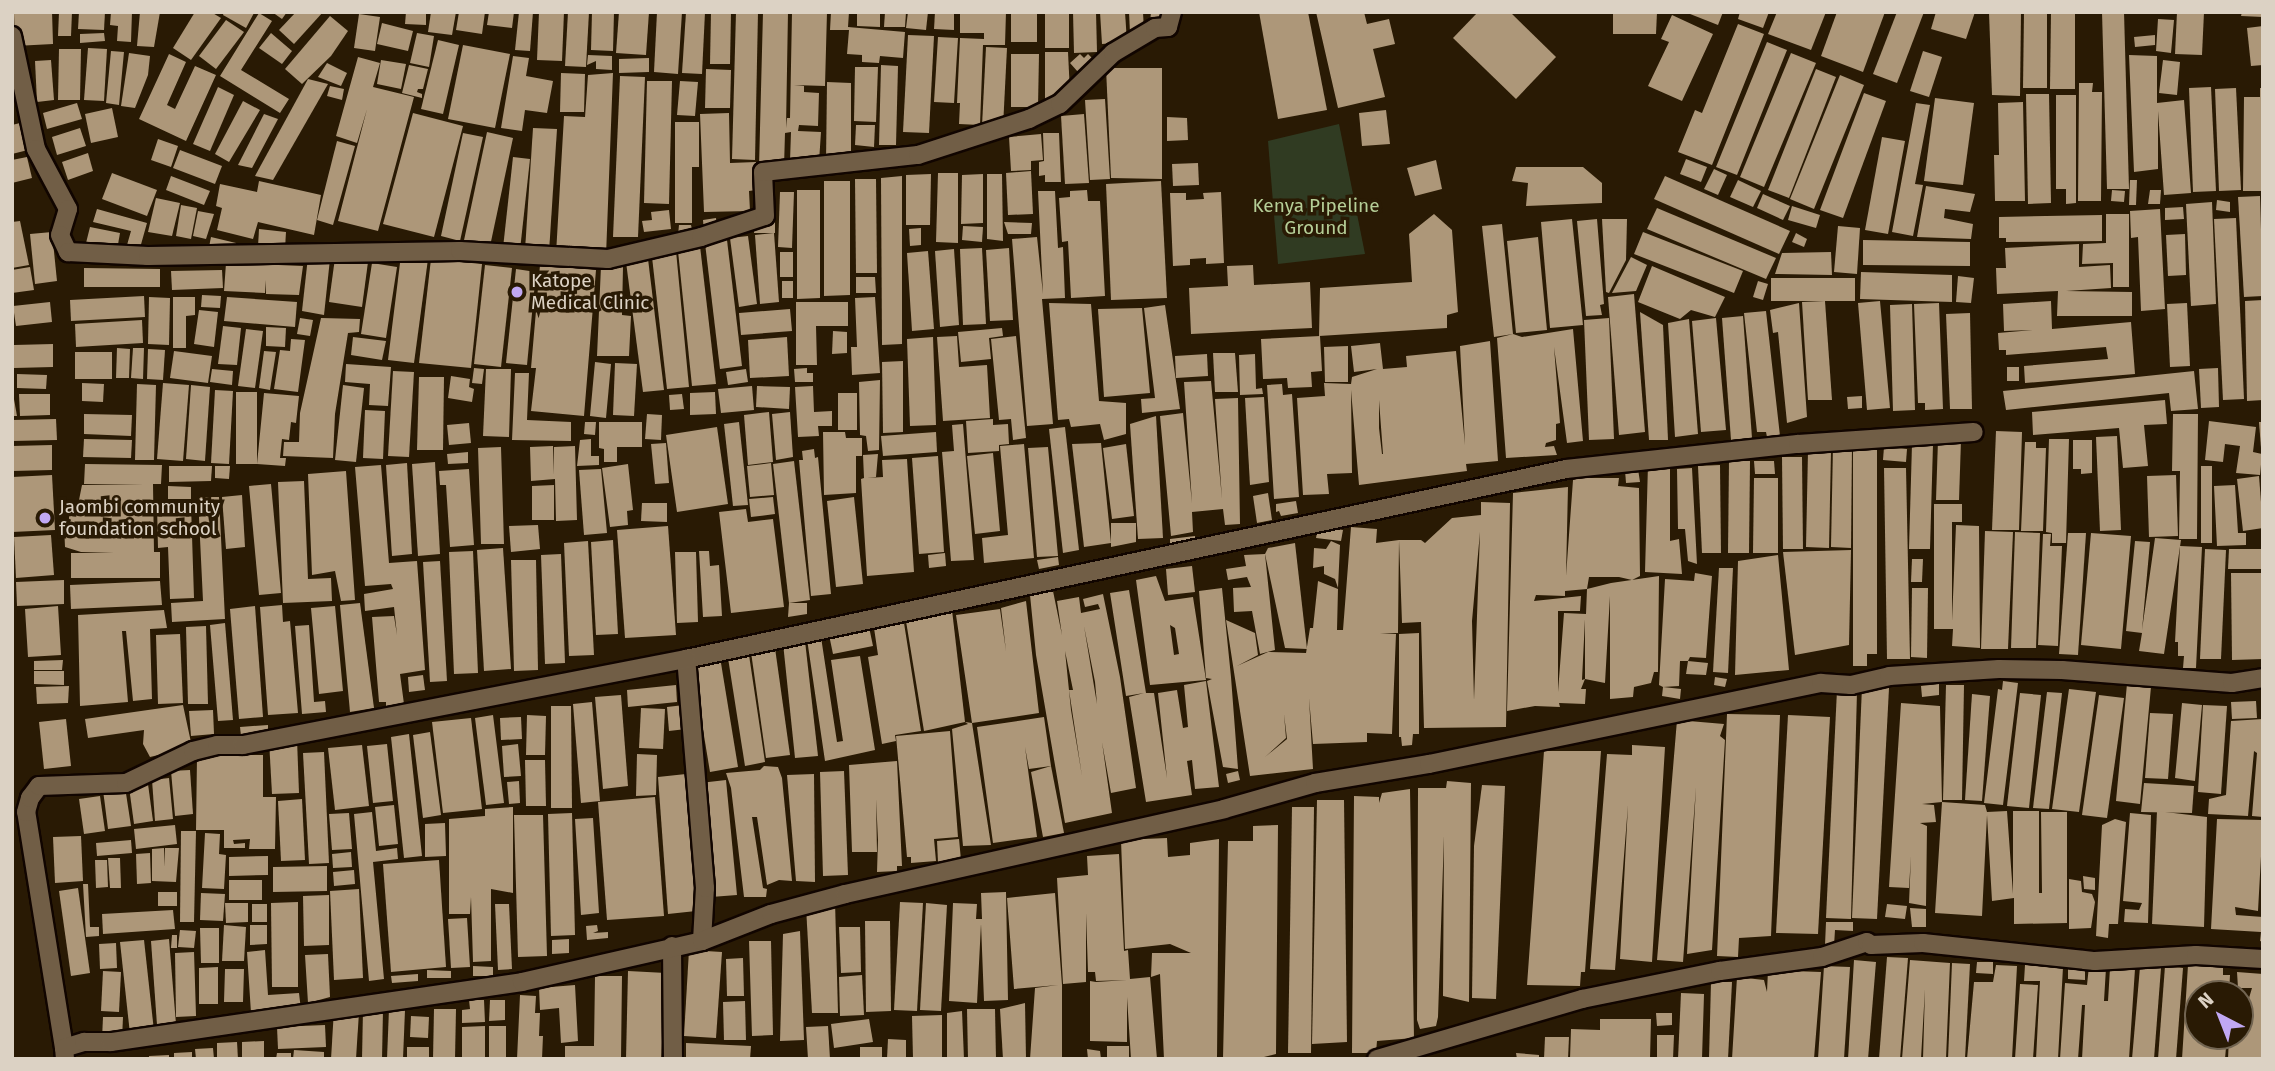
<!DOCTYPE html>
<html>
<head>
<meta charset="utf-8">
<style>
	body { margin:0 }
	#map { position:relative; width:2275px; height:1071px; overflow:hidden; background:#291a04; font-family:"Fira Sans",sans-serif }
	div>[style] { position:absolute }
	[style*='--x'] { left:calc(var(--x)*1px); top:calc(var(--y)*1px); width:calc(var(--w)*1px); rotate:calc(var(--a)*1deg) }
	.green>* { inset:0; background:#303b22 }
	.building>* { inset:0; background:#ad9779 }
	.roads { filter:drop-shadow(2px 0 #110500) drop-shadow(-2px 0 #110500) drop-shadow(0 2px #110500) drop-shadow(0 -2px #110500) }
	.minor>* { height:18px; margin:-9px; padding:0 9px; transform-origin:9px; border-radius:9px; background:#715e46 }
	.dots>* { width:19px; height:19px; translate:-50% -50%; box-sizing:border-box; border:4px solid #291a04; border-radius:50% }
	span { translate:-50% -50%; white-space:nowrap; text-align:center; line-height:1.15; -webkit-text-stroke:7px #291a04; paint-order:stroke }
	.park-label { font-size:19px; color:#b5ce97 }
	.poi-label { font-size:19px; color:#dcd2c4 }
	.left { translate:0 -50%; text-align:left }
	.frame { position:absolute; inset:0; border:14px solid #dcd2c4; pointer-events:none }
	.north { position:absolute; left:2184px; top:980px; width:70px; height:70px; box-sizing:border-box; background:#291a04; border:2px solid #716451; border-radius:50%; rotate:318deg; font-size:19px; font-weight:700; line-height:28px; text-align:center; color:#dcd2c4 }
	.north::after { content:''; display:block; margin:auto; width:24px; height:32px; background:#c1a8f3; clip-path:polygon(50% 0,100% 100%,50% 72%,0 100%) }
</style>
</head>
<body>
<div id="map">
	<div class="green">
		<i style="clip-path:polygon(1339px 124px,1365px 254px,1278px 264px,1268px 141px)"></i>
	</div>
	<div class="building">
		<i style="clip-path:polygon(14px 12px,52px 12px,53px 44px,15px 46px)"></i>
		<i style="clip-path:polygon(59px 12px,72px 12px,71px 36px,58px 36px)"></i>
		<i style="clip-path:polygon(79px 12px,105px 12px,104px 30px,78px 29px)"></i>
		<i style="clip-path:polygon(111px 12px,132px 12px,131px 42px,117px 41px,118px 26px,110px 25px)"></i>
		<i style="clip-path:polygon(140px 12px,160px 12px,154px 47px,137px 46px)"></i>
		<i style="clip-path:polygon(195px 12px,211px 12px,221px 18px,191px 60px,173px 48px)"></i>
		<i style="clip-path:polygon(224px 12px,253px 12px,254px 13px,246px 28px,223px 15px)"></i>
		<i style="clip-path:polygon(272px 12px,287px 12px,282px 19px)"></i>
		<i style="clip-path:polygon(296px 12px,323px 12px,294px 44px,279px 30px)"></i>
		<i style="clip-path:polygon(406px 12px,426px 12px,426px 25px,405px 24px)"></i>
		<i style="clip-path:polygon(431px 12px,456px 12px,452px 35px,428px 32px)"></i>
		<i style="clip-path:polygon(459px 12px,485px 12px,482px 34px,456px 30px)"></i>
		<i style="clip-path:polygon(489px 12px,514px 12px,512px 28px,487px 25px)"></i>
		<i style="clip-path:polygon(519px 12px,533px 12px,530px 51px,515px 50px)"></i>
		<i style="clip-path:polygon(539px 12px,564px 12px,562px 61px,537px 60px)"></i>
		<i style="clip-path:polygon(568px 12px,589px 12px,586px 67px,565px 66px)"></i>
		<i style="clip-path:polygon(592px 12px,614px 12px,613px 51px,591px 50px)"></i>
		<i style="clip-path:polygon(619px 12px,649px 12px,646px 55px,616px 53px)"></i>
		<i style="clip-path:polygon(657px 12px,682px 12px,678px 74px,654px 72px)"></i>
		<i style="clip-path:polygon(686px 12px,705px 12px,702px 74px,682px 73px)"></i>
		<i style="clip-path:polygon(711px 12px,731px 12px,730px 64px,710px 64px)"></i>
		<i style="clip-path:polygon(736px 12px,758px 12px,755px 160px,732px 159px)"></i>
		<i style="clip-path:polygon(763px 12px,788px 12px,786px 128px,787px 118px,790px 118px,792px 12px,827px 12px,825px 86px,794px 85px,804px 86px,804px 92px,819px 93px,818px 126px,799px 125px,798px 131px,821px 132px,819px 162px,790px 161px,791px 132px,785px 133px,784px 167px,759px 167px)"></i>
		<i style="clip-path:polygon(831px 12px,849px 12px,848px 27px,905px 32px,903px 58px,880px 56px,879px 63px,862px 62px,862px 55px,847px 54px,849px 30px,830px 30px)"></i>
		<i style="clip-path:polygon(857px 12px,880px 12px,880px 27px,857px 26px)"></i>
		<i style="clip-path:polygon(885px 12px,906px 12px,905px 27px,884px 27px)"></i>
		<i style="clip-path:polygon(908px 12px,928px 12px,926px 30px,906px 28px)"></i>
		<i style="clip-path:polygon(935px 12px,954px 12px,954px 30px,934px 29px)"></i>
		<i style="clip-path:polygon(960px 12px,1006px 12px,1005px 45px,983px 45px,980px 125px,959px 124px,960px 103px,957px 103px,960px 38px,984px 39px,984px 33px,960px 33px)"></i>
		<i style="clip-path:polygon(1011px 12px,1037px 12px,1037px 42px,1011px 42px)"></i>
		<i style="clip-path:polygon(1045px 12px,1069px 12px,1069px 48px,1045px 48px)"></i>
		<i style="clip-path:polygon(1073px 12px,1096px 12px,1097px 52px,1074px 53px)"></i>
		<i style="clip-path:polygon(1100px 12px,1125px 12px,1127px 42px,1102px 44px)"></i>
		<i style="clip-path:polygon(1129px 12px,1143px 12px,1144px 32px,1130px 33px)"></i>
		<i style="clip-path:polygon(1151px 12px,1167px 12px,1166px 22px,1150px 22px)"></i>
		<i style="clip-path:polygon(1259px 12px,1308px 12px,1327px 110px,1278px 119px)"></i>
		<i style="clip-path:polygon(1316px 12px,1364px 12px,1367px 24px,1389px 19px,1395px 44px,1373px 49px,1385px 97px,1338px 108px)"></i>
		<i style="clip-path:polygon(1478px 12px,1510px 12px,1556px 57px,1516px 99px,1453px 38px)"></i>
		<i style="clip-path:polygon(1613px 12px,1657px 12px,1656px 34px,1613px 34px)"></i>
		<i style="clip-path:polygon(1685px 12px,1723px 12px,1718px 25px)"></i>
		<i style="clip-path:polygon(1740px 12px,1769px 12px,1763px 28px,1738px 19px)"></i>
		<i style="clip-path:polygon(1777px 12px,1826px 12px,1811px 50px,1768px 34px)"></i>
		<i style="clip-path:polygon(1837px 12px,1885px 12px,1863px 72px,1821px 56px)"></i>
		<i style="clip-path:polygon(1897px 12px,1924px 12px,1897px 83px,1873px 74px)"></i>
		<i style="clip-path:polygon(1936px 12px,1975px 12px,1966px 39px,1931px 29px)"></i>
		<i style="clip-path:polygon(1989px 12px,2021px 12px,2020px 96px,1992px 95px)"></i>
		<i style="clip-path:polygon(2024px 12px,2047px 12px,2047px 88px,2023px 88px)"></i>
		<i style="clip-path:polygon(2051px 12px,2075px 12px,2075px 89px,2050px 89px)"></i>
		<i style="clip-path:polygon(2102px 12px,2124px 12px,2129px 189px,2107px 189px)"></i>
		<i style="clip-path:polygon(2177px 12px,2204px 12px,2202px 55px,2175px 54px)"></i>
		<i style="clip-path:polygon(2242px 12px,2263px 12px,2263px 17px,2241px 16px)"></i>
		<i style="clip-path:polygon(259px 13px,272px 21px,241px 70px,289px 99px,280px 113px,220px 76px)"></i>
		<i style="clip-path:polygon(359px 14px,380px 17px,375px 51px,354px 48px)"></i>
		<i style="clip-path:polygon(1672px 15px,1713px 34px,1682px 101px,1648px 86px,1669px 42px,1661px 39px)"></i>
		<i style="clip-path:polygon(330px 16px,348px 31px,331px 56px,302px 84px,285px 69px)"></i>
		<i style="clip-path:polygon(2158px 19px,2174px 20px,2171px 53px,2156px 51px)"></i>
		<i style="clip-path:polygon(226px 20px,244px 32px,216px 69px,199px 56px)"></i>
		<i style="clip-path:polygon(382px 23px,413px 31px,408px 51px,377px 44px)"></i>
		<i style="clip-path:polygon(1738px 24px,1764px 34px,1712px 165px,1678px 152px,1695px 110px,1702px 113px)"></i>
		<i style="clip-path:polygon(2263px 26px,2263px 65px,2251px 66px,2247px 28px)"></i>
		<i style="clip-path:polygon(104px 33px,105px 41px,80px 43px,80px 34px)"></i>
		<i style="clip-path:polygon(271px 33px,292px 51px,282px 64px,259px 48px)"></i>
		<i style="clip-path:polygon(417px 33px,434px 36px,429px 67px,410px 63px)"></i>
		<i style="clip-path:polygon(908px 35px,934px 36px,929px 133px,903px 132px)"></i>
		<i style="clip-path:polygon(2155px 35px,2155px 45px,2135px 47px,2134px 37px)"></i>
		<i style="clip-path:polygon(938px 37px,958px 38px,954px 103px,934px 102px)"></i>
		<i style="clip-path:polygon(438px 40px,459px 45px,443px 114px,421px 109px)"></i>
		<i style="clip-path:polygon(1767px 42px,1787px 50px,1737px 175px,1716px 167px)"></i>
		<i style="clip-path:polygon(463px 45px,510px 54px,495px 128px,448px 119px)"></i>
		<i style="clip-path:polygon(986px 47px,1007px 48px,1003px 127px,982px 126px)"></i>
		<i style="clip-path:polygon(88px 48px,107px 49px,104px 101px,84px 100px)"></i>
		<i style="clip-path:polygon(59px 49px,81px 49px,80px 100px,58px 100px)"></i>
		<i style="clip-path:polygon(111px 51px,124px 52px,119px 105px,106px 103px)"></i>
		<i style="clip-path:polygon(1923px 51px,1942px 57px,1929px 97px,1910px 91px)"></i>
		<i style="clip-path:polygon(1045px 52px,1068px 52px,1070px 93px,1045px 107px)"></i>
		<i style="clip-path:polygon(129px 53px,150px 56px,148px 75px,135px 108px,121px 106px)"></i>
		<i style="clip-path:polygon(1791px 53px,1816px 63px,1764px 187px,1740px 177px)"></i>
		<i style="clip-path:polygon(169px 54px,186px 62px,167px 105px,175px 109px,195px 66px,216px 75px,186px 141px,139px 119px)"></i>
		<i style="clip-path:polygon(1011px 54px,1039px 54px,1038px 107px,1011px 107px)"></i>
		<i style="clip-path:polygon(1080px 54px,1084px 58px,1088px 54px,1093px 59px,1078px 72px,1070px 63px)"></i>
		<i style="clip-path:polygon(588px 55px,612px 56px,612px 70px,596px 69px,596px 61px,587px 65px)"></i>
		<i style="clip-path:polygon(2129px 55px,2157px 56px,2157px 103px,2184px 100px,2191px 193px,2164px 195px,2158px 111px,2158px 169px,2134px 172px)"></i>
		<i style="clip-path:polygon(513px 56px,529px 58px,526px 76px,553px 81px,547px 113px,525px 110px,522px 131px,501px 128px)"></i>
		<i style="clip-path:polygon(358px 57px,380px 63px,373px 87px,414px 97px,378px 231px,338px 221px,367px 109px,357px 143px,336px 136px)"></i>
		<i style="clip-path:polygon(649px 58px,649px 72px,619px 73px,619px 59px)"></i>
		<i style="clip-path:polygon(51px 60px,54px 100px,37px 102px,35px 61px)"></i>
		<i style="clip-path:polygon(381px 60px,406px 64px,401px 89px,377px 84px)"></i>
		<i style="clip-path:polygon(2163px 60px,2180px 62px,2177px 95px,2159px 93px)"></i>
		<i style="clip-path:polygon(327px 63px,347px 73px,341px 86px,318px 77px)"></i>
		<i style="clip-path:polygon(409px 65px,428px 69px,423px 89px,418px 89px,417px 92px,422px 94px,422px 98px,402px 93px)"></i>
		<i style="clip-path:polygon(881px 65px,898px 66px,896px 145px,879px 145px)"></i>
		<i style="clip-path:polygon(855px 67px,878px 67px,876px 122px,854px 121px)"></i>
		<i style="clip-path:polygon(1106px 68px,1162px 68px,1162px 179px,1111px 178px)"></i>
		<i style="clip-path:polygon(706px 69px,731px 70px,730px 108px,705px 108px)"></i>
		<i style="clip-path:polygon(1816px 69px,1836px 77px,1789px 198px,1768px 190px)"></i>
		<i style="clip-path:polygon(561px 73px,585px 74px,584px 112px,560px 112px)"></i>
		<i style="clip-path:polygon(613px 73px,606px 256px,556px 254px,564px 116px,585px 117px,588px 75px)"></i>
		<i style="clip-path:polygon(1840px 75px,1864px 85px,1814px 209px,1790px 199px)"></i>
		<i style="clip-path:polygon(620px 76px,645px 77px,638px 237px,613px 237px)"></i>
		<i style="clip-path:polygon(308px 79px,328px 84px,273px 180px,255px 176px)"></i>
		<i style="clip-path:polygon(647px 81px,672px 81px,669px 204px,644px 203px)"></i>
		<i style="clip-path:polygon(680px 81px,698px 82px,695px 116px,677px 115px)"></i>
		<i style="clip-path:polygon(827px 82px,851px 83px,851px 163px,826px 162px)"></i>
		<i style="clip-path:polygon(2079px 83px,2093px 83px,2092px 92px,2102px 92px,2101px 201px,2078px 201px)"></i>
		<i style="clip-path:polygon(330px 86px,344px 89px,342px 100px,327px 96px)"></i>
		<i style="clip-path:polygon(218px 87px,234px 95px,210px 151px,193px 144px)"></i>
		<i style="clip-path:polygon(2211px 87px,2216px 191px,2193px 192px,2189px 88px)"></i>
		<i style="clip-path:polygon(2236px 88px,2241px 190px,2219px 191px,2215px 89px)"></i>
		<i style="clip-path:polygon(2260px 88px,2263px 88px,2263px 191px,2243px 191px,2244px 97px,2260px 97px)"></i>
		<i style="clip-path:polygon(1864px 93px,1886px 101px,1843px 218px,1820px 210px)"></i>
		<i style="clip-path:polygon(2026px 94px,2049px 94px,2051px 203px,2028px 204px)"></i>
		<i style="clip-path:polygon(2056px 95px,2076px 95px,2076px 203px,2066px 204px,2066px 189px,2056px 189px)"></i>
		<i style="clip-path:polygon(1935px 98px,1974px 103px,1963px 185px,1924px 181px)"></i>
		<i style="clip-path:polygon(1105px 99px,1110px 179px,1090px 180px,1085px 100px)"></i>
		<i style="clip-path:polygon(243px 101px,260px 110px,229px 162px,215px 154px)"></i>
		<i style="clip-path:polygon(2023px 102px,2025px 201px,1995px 201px,1994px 155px,1999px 155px,1998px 103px)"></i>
		<i style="clip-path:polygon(77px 103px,82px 119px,47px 129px,43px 113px)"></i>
		<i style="clip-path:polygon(1916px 103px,1930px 105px,1915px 184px,1923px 185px,1913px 236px,1892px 232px)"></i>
		<i style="clip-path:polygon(112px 108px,118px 137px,91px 143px,85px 114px)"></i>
		<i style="clip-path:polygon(1386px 110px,1390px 144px,1362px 146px,1359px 113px)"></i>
		<i style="clip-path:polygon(413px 113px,463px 126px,434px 237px,383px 224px)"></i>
		<i style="clip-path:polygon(729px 113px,730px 163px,756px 162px,756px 190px,749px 191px,750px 211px,704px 212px,700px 114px)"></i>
		<i style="clip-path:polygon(264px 114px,278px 119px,252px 168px,238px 165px)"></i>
		<i style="clip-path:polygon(1084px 114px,1089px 183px,1065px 184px,1061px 116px)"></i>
		<i style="clip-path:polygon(1167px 117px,1187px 118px,1188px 140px,1167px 141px)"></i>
		<i style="clip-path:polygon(675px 122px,699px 122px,699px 167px,692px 167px,692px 223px,675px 223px)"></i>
		<i style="clip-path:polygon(20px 123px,28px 150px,12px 154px,12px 125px)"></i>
		<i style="clip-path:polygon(856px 125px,875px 125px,874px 147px,855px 145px)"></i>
		<i style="clip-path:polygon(80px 128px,86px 146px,57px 155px,52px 137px)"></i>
		<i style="clip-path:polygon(533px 128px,557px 129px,549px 252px,525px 250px)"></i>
		<i style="clip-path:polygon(487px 132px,513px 138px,489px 251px,463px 245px)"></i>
		<i style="clip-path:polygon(463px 133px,483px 137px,460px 241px,441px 236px)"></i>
		<i style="clip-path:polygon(1043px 133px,1059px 133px,1061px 182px,1045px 182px,1045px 175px,1039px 176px,1039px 162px,1044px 161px)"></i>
		<i style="clip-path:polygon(1041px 134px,1043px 160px,1031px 161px,1031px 170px,1011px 171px,1009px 137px)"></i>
		<i style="clip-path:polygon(1882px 137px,1905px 141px,1888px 234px,1865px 230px)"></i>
		<i style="clip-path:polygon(158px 139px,178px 146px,171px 167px,151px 160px)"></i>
		<i style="clip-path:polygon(337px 141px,355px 146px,333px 225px,317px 220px)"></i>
		<i style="clip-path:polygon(180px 150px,222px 166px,215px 184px,173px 168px)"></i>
		<i style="clip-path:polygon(88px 153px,93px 171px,68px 180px,62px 162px)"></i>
		<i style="clip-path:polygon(27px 157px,32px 178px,12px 183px,12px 160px)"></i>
		<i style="clip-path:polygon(513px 157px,530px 159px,520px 250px,503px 248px)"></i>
		<i style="clip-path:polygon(1686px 159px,1707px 167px,1701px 182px,1680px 174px)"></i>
		<i style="clip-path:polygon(1436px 160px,1442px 189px,1415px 196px,1407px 168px)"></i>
		<i style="clip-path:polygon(1198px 163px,1199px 185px,1173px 186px,1172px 164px)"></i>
		<i style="clip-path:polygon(1516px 167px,1583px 167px,1602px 183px,1602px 203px,1526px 206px,1528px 183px,1512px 181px)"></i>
		<i style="clip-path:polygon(1714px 169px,1727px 175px,1718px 195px,1704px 189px)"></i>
		<i style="clip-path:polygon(1031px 171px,1033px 214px,1008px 215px,1006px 173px)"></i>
		<i style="clip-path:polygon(112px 173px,157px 190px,147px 216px,102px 199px)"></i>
		<i style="clip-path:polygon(938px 173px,958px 173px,958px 243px,936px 242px)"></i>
		<i style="clip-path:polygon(931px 174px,930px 225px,906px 225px,906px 175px)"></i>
		<i style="clip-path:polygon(983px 174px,983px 223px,961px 224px,962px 175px)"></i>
		<i style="clip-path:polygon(987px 174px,1002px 174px,1003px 241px,987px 239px)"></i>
		<i style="clip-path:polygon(171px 176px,210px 191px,204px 205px,166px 190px)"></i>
		<i style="clip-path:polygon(902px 176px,902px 344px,882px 345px,881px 178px)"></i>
		<i style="clip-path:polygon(1665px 176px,1790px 231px,1779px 254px,1654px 199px)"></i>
		<i style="clip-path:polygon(855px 179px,876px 179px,877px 273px,856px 273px)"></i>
		<i style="clip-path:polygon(1738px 180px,1761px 191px,1753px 207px,1730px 197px)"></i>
		<i style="clip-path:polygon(2130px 180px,2137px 180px,2136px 205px,2129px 205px)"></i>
		<i style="clip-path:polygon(259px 181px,321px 195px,314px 235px,258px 222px,253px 239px,217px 230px,222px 208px,216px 206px,220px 184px,257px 192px)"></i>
		<i style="clip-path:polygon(824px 181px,850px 181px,850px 295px,824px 296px)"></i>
		<i style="clip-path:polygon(1161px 181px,1167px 298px,1111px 300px,1106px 184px)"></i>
		<i style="clip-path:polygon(1926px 186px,1975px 194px,1970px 212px,1945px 209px,1944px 218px,1973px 224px,1971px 239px,1917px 237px)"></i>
		<i style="clip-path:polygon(797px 190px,820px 190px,820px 298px,797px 299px)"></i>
		<i style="clip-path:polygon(1087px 190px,1088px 201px,1100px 201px,1105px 296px,1071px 298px,1068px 241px,1062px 242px,1059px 198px,1070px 197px,1070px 191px)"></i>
		<i style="clip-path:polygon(2112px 190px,2125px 191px,2124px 202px,2111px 201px)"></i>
		<i style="clip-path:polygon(2150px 190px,2161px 190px,2160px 204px,2148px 204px)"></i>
		<i style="clip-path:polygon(1038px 191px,1055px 191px,1058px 248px,1063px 247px,1065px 298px,1042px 299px,1053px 424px,1027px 426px,1012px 239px,1037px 237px,1043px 294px)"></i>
		<i style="clip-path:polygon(780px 192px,794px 192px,792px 248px,778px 247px)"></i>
		<i style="clip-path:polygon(1221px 192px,1224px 263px,1206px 264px,1206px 258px,1190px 259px,1190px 265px,1173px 266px,1170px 193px,1186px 193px,1186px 200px,1204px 199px,1203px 193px)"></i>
		<i style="clip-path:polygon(1763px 194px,1790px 206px,1783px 220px,1757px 208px)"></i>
		<i style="clip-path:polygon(2260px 196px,2263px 296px,2244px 297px,2238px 197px)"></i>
		<i style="clip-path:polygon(156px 198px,180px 203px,172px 236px,148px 232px)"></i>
		<i style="clip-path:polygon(2217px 200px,2230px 202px,2230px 212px,2216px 210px)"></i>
		<i style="clip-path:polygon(2212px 202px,2216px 304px,2191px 306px,2186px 204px)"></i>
		<i style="clip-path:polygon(181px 205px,197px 208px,191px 239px,176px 236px)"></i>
		<i style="clip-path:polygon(1792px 206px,1820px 215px,1816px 228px,1788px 220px)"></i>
		<i style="clip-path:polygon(2183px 207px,2184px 219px,2165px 220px,2165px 208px)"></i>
		<i style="clip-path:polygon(1657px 208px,1776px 258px,1766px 279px,1647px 229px)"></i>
		<i style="clip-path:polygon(97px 209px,147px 223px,140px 248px,127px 245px,131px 231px,93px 222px)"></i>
		<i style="clip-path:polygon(2160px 209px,2165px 309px,2141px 311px,2138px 237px,2131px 238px,2130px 211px)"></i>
		<i style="clip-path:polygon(669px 210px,671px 229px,644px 232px,642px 221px,652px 220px,651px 212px)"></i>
		<i style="clip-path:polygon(198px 211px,214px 214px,206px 239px,193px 236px)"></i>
		<i style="clip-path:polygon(1434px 214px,1452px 230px,1458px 312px,1447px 315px,1447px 328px,1319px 336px,1320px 288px,1412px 282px,1409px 234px)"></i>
		<i style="clip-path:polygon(2106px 214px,2129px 214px,2129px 287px,2113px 287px,2113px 263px,2082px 264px,2083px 244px,2106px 243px)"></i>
		<i style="clip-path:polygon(2102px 215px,2102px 241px,2006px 242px,2006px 238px,1999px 238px,1999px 217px)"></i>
		<i style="clip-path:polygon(716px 218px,717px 230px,704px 232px,703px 220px)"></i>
		<i style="clip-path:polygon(2236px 218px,2244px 399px,2223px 400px,2214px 219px)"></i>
		<i style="clip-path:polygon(1572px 219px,1583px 325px,1550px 328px,1541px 222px)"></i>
		<i style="clip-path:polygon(1597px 219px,1604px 304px,1600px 305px,1602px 315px,1586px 316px,1577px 221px)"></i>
		<i style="clip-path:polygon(1602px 219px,1627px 219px,1626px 260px,1609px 293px,1606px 292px)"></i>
		<i style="clip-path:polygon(20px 221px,29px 265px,12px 268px,12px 222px)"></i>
		<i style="clip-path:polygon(755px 221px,775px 221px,775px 233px,754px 233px)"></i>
		<i style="clip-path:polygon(1004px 222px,1032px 223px,1031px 234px,1008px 234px)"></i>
		<i style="clip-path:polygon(1502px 224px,1513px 334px,1522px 337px,1573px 329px,1583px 441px,1567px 443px,1554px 347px,1560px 423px,1556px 424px,1556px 440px,1546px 443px,1545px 447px,1554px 446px,1557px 455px,1506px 458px,1497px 338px,1513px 334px,1494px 337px,1482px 226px)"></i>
		<i style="clip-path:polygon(679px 225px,691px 225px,693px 234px,678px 235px)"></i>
		<i style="clip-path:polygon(963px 226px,983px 227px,982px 242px,962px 240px)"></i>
		<i style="clip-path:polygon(1838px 226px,1860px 228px,1857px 274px,1834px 272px)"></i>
		<i style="clip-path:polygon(90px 227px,120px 233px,117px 250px,86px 243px)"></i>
		<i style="clip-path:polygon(921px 228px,921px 245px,910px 246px,909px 229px)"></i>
		<i style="clip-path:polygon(259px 229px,286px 232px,285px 249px,258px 247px)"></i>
		<i style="clip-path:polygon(52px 232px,57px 281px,35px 284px,30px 234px)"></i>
		<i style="clip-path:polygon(1643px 232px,1743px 271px,1734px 293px,1634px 254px)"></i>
		<i style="clip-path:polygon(774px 233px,779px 302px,760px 304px,755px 235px)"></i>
		<i style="clip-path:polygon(1796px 233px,1807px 239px,1804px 247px,1792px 242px)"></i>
		<i style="clip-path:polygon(2185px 234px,2186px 275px,2168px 276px,2166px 235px)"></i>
		<i style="clip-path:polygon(748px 236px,757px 304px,739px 307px,730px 238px)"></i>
		<i style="clip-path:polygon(211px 237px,236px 243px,235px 251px,209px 247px)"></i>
		<i style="clip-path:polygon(1538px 237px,1547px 330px,1516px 333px,1507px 241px)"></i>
		<i style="clip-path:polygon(727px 240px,742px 366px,720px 369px,705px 243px)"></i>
		<i style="clip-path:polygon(1863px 240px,1970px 242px,1970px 266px,1863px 265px)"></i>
		<i style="clip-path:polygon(2079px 244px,2079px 267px,2110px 265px,2111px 288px,2066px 291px,2132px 292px,2132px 316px,2057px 316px,2058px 291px,1997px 294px,1996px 268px,2006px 268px,2005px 248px)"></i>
		<i style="clip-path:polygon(700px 246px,716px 384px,692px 386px,678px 251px)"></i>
		<i style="clip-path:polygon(982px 248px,986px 324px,963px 325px,960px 249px)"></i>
		<i style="clip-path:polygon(1009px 248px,1013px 320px,990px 321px,986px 250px)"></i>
		<i style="clip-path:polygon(954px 249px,959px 325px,940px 327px,935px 251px)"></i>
		<i style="clip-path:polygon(676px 251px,689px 387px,667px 389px,652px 257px)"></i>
		<i style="clip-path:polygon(928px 251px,934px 329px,912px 331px,907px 253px)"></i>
		<i style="clip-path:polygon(780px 252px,793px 252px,793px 277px,780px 277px)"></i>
		<i style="clip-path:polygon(1831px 252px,1832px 275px,1775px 274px,1782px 253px)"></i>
		<i style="clip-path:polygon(401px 255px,428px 259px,414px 363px,388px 360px)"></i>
		<i style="clip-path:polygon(308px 257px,330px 259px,324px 315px,302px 311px)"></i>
		<i style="clip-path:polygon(1631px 257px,1647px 265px,1636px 291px,1612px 293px)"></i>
		<i style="clip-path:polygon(335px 258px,368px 262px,362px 307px,329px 302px)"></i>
		<i style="clip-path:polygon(431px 259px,482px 264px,471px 368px,419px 363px)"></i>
		<i style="clip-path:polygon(648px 259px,664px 390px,643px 392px,626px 262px)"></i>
		<i style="clip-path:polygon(226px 263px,303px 266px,299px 295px,266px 294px,266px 280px,265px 293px,224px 291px)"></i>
		<i style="clip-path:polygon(372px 263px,397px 267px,386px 338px,361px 334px)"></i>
		<i style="clip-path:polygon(485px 265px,512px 268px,501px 367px,474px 364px)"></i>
		<i style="clip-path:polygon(540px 265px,596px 270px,584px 416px,531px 411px,536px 368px,531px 368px)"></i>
		<i style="clip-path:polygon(1253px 265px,1254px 285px,1310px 282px,1312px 328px,1191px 334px,1189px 288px,1228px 286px,1227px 266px)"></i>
		<i style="clip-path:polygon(601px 266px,623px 267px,622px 315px,631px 316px,629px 356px,597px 356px)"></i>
		<i style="clip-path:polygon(1652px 266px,1725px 297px,1715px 317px,1691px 310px,1680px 319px,1638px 302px)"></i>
		<i style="clip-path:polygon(30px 267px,34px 290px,12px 293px,12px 270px)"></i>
		<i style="clip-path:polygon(84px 268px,160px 269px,160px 287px,84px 287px)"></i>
		<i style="clip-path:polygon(516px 269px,536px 272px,527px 365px,506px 363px)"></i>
		<i style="clip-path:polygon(222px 270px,223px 288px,172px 290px,171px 271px)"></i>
		<i style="clip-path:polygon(1861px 272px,1952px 275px,1952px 302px,1860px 299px)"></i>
		<i style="clip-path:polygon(1958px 276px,1974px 278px,1971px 303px,1956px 302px)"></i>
		<i style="clip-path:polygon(856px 277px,875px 277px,876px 293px,856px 293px)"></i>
		<i style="clip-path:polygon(1771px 278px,1855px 278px,1855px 301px,1771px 301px)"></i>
		<i style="clip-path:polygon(782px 281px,793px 281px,793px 298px,782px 298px)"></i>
		<i style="clip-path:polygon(1758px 281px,1768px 284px,1763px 300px,1753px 297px)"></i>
		<i style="clip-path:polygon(1634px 294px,1645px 432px,1619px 435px,1608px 297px)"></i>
		<i style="clip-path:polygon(202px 295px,221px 296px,220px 308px,201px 307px)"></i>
		<i style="clip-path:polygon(144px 296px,145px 317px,71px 321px,70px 300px)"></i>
		<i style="clip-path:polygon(149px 297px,170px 298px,169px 345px,148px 344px)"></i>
		<i style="clip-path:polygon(173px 297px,195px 297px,195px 315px,186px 316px,186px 348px,173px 348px)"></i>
		<i style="clip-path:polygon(227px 297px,297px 302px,295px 327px,224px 321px)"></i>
		<i style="clip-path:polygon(875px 297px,880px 373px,852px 375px,851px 347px,857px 347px,855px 298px)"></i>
		<i style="clip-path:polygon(2263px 300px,2263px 400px,2247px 401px,2245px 301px)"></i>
		<i style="clip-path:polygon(1825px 301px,1832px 400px,1808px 400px,1802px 302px)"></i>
		<i style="clip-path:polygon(1880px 301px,1890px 408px,1867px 410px,1858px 303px)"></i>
		<i style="clip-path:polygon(2051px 301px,2052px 329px,2131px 322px,2135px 374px,2025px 383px,2024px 366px,2108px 359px,2106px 347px,2006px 355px,2006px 350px,1999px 350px,1998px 333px,2033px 330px,2004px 331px,2003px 304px)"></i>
		<i style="clip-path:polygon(50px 302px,52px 322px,16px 326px,13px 306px)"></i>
		<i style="clip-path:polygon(796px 302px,848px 302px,848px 326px,816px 326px,817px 365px,796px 365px)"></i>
		<i style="clip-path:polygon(1049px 303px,1091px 304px,1099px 401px,1126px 403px,1126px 434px,1104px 440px,1100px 424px,1071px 427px,1069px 419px,1058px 420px)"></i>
		<i style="clip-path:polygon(1799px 303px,1807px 417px,1787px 423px,1778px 332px,1773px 333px,1770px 310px)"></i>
		<i style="clip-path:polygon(1939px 303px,1943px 409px,1925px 410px,1925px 403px,1918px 403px,1914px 304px)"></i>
		<i style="clip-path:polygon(2187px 303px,2190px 366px,2170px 367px,2167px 304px)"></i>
		<i style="clip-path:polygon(1912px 304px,1915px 410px,1893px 411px,1890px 305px)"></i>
		<i style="clip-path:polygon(1165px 305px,1180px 409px,1142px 413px,1141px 399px,1155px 398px,1144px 308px)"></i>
		<i style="clip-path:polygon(1142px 308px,1150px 393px,1104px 397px,1098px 309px)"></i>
		<i style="clip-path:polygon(790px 309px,792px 331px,741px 335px,739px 313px)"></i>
		<i style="clip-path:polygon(199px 310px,218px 312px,214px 347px,194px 344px)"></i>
		<i style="clip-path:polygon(1766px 311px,1780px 436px,1767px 437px,1766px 432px,1757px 432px,1744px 313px)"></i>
		<i style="clip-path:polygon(1640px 312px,1663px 325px,1668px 440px,1649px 440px)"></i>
		<i style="clip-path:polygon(1970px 313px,1972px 409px,1950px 409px,1946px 314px)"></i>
		<i style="clip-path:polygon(1743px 316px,1752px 438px,1731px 440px,1722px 318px)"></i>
		<i style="clip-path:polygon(300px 318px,313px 320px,310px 336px,297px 334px)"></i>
		<i style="clip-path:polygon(321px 318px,360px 319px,359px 332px,348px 333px,335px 414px,333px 458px,283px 456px,284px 442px,299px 442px,300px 413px)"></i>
		<i style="clip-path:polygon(1609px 318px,1614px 439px,1589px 440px,1584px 320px)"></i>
		<i style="clip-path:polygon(1716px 318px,1726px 430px,1701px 432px,1692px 321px)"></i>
		<i style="clip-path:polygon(1689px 319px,1698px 434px,1675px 437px,1668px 323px)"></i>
		<i style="clip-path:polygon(142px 320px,143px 343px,76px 347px,75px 324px)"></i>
		<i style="clip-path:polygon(223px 326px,241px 328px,237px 365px,218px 364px)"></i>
		<i style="clip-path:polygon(266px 327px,286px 328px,285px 347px,266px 346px)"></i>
		<i style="clip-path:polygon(1002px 328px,1003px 336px,989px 338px,991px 359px,961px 362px,958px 332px)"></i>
		<i style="clip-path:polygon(246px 329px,263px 331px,255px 388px,238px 386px)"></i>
		<i style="clip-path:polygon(833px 331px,847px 332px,847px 353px,832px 354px)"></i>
		<i style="clip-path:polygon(957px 336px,959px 367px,987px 365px,990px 418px,943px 421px,937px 337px)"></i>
		<i style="clip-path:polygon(1016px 336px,1026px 438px,1013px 440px,1011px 419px,999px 420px,991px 339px)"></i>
		<i style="clip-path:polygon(1320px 336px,1322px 371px,1311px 372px,1312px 387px,1288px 388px,1287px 378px,1263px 379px,1261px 339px)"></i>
		<i style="clip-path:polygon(353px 337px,386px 341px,382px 360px,351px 355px)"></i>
		<i style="clip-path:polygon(787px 337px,789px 376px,750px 378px,748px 340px)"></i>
		<i style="clip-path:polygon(933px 337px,936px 425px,910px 426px,907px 339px)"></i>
		<i style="clip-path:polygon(291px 339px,305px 340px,298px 392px,274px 389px,280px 350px,290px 351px)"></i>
		<i style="clip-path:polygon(evenodd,1490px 341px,1498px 461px,1466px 464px,1467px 471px,1359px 485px,1351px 390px,1352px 473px,1327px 474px,1329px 494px,1303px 495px,1297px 398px,1325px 396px,1324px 383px,1351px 384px,1352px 377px,1377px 369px,1354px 372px,1351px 346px,1380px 343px,1383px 369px,1407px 367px,1406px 356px,1456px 351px,1465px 445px,1460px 346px,1490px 341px,1379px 400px,1383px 454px,1382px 454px,1379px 428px,1379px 400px)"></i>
		<i style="clip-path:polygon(53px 344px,53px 367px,14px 368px,14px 345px)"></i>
		<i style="clip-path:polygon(1348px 346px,1348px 382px,1325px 382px,1324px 347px)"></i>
		<i style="clip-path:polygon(117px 348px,130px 349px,129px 378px,116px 378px)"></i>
		<i style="clip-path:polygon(133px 348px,144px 348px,143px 379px,131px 378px)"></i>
		<i style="clip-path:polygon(148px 349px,165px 350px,163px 380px,147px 379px)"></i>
		<i style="clip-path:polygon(174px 351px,212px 356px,208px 383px,170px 378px)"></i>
		<i style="clip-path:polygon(264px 351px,276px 352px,270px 390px,259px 388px)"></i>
		<i style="clip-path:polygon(75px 352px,112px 352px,112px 379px,75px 379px)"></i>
		<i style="clip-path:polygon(1213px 353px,1235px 353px,1238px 392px,1215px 392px)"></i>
		<i style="clip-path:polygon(1207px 354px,1208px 376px,1176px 378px,1175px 356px)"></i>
		<i style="clip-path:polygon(1255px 354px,1256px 389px,1262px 388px,1263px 394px,1240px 395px,1239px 355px)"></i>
		<i style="clip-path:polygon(903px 361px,903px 432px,883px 433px,882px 362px)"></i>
		<i style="clip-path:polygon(595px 362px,611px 364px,606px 418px,590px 416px)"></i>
		<i style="clip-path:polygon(615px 363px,637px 364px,634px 416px,613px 415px)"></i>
		<i style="clip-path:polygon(346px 364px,391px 367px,388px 406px,369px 405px,370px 384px,345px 382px)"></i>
		<i style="clip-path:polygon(2007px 367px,2019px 367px,2019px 381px,2007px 381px)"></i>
		<i style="clip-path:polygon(474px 368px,484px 369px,482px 384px,472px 383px)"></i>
		<i style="clip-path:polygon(807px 368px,807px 373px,813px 373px,813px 382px,795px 382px,794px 369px)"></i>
		<i style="clip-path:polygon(2218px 368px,2219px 407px,2201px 408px,2199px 369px)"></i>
		<i style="clip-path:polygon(212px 369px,233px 371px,232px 385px,210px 382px)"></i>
		<i style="clip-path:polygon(486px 369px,511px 369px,509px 437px,483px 436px)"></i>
		<i style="clip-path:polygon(746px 369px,748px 382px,728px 385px,726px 372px)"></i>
		<i style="clip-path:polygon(393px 371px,414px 372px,409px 457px,388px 456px)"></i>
		<i style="clip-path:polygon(2194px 371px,2198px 409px,2171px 411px,2169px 393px,2006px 410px,2003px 391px)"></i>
		<i style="clip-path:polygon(515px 373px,529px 373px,527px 420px,571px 422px,571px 441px,512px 440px)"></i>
		<i style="clip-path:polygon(17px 374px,47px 375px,46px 389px,17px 388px)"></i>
		<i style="clip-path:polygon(451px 376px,470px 379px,469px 387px,474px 389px,472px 402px,448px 398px)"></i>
		<i style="clip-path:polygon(419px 377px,444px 377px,443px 450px,417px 450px)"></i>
		<i style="clip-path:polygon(880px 380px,879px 450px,868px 451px,866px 436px,860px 435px,859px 382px)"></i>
		<i style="clip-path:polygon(1211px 381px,1222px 499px,1215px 399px,1238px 398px,1240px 524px,1225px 525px,1223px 509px,1192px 512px,1193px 532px,1171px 536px,1160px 416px,1183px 413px,1192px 503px,1184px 382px)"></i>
		<i style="clip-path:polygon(82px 383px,104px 384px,103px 402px,82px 401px)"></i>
		<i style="clip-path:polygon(163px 383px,189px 385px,183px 461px,157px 459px)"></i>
		<i style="clip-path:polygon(137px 384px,156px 385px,154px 460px,135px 460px)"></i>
		<i style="clip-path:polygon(1282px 384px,1283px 395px,1292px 394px,1299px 497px,1274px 499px,1267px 385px)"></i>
		<i style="clip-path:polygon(191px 385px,210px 387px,205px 461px,186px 459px)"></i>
		<i style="clip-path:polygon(343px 385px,364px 388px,356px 462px,335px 460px)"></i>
		<i style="clip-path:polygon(752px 386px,754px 410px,721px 413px,718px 389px)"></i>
		<i style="clip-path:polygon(757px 386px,790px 387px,789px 409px,756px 407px)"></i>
		<i style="clip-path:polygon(813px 386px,814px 412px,832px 411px,832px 426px,818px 426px,819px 436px,798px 437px,795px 387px)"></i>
		<i style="clip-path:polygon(12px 388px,17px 416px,12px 416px)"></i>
		<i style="clip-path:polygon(215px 390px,233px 391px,229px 464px,211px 463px)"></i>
		<i style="clip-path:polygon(236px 392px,257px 392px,257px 464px,236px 464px)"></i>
		<i style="clip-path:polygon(715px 392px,716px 414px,690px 415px,690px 393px)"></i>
		<i style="clip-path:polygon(264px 393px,299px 396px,296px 423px,291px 422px,289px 440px,282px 439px,280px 458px,286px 458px,285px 466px,257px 464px)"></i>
		<i style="clip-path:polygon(838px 393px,857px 393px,857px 430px,838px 430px)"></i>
		<i style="clip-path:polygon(19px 394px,50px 394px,50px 415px,20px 416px)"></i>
		<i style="clip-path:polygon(682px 394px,684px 409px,670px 410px,669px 395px)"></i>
		<i style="clip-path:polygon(1862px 396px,1862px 408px,1848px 409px,1847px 397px)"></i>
		<i style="clip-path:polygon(1264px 397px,1269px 482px,1250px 485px,1245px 398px)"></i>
		<i style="clip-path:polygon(2165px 400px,2167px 424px,2144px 425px,2148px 466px,2123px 468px,2119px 428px,2033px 435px,2032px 412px)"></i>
		<i style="clip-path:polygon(365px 410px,385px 411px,383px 459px,363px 458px)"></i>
		<i style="clip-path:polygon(769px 412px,773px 462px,748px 465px,744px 415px)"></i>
		<i style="clip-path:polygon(790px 412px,793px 457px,776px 460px,772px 414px)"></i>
		<i style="clip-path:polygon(84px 414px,132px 415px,131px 436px,84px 434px)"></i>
		<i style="clip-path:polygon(647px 414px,662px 415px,661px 440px,645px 439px)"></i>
		<i style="clip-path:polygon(2173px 414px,2198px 414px,2197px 539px,2179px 539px,2180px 471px,2172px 471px)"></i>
		<i style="clip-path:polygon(1156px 416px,1163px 538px,1138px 539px,1130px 424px)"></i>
		<i style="clip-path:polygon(56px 419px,57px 440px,12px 441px,12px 420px)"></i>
		<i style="clip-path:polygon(993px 419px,993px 425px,1008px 424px,1009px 444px,999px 445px,999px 451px,968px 453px,966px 421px)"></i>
		<i style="clip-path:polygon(2209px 421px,2256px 427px,2253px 452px,2262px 454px,2260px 475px,2236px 473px,2240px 446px,2225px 444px,2223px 462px,2205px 460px)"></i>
		<i style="clip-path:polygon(585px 422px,596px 422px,595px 435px,584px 434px)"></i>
		<i style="clip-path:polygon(599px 422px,642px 422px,642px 447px,617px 447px,617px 462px,604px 462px,604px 449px,599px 448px)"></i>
		<i style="clip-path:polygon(739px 422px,748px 505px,733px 506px,724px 424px)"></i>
		<i style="clip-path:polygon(2259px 422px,2263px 422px,2263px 448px,2261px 448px)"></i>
		<i style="clip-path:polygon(469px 423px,471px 443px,449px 445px,447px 425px)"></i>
		<i style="clip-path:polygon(963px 424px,974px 560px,951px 561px,942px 452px,954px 451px,952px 425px)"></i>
		<i style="clip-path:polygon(717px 427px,728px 504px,677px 512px,666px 435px)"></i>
		<i style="clip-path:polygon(1065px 427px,1079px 550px,1063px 553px,1049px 429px)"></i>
		<i style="clip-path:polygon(1996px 431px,2022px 432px,2019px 530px,1992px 530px)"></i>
		<i style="clip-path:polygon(823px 432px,845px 432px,846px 438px,862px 438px,862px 456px,856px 456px,856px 493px,824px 495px)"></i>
		<i style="clip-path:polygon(936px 432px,937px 452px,883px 456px,881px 436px)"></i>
		<i style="clip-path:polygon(2117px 436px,2121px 530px,2100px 531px,2096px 437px)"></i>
		<i style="clip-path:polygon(84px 439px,132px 440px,131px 458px,83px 457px)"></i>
		<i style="clip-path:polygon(591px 439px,591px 456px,599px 456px,599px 465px,577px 466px,580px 440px)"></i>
		<i style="clip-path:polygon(2049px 439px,2069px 439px,2066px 543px,2052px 543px,2052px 533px,2046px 532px)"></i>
		<i style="clip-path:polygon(1938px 440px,1961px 440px,1959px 500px,1936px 500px)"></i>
		<i style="clip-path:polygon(2073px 440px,2092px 440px,2092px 473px,2081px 474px,2081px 469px,2073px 469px)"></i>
		<i style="clip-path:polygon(2025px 442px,2036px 442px,2036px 448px,2046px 448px,2043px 531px,2021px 531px)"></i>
		<i style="clip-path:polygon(666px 443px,669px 483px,655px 484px,651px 444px)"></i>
		<i style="clip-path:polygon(1101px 443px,1111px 543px,1084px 547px,1072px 444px)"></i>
		<i style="clip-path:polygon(1024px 444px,1034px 558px,984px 563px,982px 538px,1008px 535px,1000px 446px)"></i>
		<i style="clip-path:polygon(1126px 444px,1134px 516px,1112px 519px,1103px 448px)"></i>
		<i style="clip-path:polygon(1912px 444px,1933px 444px,1930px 549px,1909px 549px)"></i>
		<i style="clip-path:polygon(52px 445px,52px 470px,12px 471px,12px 446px)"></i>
		<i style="clip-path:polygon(1852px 445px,1851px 548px,1831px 547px,1833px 446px)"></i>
		<i style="clip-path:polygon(553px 446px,554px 475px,554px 447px,575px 446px,577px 520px,556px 521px,555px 479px,531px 481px,530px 447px)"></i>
		<i style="clip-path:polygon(501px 447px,504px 544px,481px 544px,478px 448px)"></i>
		<i style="clip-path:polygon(1048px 447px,1058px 556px,1037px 557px,1028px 448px)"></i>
		<i style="clip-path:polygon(1884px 447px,1907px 449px,1906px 462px,1883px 460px)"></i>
		<i style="clip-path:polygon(814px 449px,815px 458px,818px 457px,831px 594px,811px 596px,799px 460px,803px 460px,802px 451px)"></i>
		<i style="clip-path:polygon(1853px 450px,1877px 450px,1877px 654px,1867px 654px,1867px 666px,1853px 666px)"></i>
		<i style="clip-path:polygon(1808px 451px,1831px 451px,1829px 548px,1806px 547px)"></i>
		<i style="clip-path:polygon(468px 452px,468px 463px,448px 464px,447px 454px)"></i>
		<i style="clip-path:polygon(993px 453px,1000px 531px,975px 534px,967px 456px)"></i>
		<i style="clip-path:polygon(878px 454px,876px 477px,867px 478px,883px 477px,882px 460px,907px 459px,914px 572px,867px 576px,861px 479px,864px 478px,863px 455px)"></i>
		<i style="clip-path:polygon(938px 456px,944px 552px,919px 554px,912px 458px)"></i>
		<i style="clip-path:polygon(1782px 457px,1802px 457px,1803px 549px,1783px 549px)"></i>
		<i style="clip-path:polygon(1670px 460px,1670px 541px,1679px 539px,1682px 574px,1645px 572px,1648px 464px)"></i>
		<i style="clip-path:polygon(794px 461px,810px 600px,789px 603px,773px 464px)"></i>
		<i style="clip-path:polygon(1729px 461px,1750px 461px,1749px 553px,1728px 553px)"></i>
		<i style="clip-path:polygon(1754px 461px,1774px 461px,1775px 474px,1755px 474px)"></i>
		<i style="clip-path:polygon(435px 462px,440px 554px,418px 556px,412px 464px)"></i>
		<i style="clip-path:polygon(407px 463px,412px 554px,392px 556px,386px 465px)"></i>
		<i style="clip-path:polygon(771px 463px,774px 495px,750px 497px,747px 466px)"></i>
		<i style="clip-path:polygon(85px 464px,162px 465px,161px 484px,153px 484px,154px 552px,160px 552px,160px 578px,71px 578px,71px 553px,114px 553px,81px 552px,65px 547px,64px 525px,69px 523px,69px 506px,78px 505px,82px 485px,144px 485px,84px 484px)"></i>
		<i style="clip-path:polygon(628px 464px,633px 510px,627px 511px,628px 525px,610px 527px,602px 468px)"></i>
		<i style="clip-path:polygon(381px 465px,389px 563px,417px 561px,425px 670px,400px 674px,404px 704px,386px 707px,386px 702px,379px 702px,372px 617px,394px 616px,397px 635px,394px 607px,365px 611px,364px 594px,393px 589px,391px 584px,365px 586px,355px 467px)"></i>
		<i style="clip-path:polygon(1720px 465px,1721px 553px,1702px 553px,1698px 466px)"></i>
		<i style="clip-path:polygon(169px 466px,212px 466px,211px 481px,169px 482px)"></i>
		<i style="clip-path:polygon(215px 466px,230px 466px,229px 479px,215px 478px)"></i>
		<i style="clip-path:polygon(2201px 466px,2212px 466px,2212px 543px,2201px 543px)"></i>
		<i style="clip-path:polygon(1692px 468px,1697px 564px,1688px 561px,1685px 529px,1678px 529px,1677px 469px)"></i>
		<i style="clip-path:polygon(1884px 468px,1906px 468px,1910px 659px,1887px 659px)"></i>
		<i style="clip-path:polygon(469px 469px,474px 545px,450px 547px,446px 485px,440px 485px,439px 471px)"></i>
		<i style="clip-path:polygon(601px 469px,607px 533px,584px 535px,579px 470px)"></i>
		<i style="clip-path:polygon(1638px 469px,1640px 482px,1626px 483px,1625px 470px)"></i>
		<i style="clip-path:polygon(346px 471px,355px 600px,341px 601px,335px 571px,312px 575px,308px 474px)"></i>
		<i style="clip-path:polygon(52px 475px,55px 530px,12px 532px,12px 477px)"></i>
		<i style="clip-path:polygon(1591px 475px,1590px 478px,1619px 478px,1618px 486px,1639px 488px,1640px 576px,1632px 580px,1619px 577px,1589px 577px,1587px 589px,1565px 591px,1565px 596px,1536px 595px,1534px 601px,1581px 596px,1580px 611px,1558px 611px,1558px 692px,1564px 613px,1586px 614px,1587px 589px,1611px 583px,1659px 576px,1658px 672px,1654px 672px,1651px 683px,1634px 687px,1633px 697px,1610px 699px,1610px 596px,1605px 683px,1585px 679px,1585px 619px,1582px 680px,1585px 679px,1581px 689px,1586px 689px,1585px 704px,1559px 703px,1560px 707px,1535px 706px,1507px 711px,1513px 493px,1568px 487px,1566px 576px,1573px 480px)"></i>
		<i style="clip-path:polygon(2176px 475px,2178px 536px,2149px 537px,2147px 476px)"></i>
		<i style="clip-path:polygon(2259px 476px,2263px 528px,2243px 531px,2237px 479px)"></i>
		<i style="clip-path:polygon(1754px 478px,1778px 478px,1778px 553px,1753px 553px)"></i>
		<i style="clip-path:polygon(304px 481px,308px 579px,331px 578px,332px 601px,283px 603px,278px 482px)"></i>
		<i style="clip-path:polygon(271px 484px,281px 593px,259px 595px,249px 486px)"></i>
		<i style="clip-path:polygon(554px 485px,554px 520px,532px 520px,532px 486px)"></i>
		<i style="clip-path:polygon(2235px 485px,2238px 533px,2246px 533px,2246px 545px,2217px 546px,2214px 486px)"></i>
		<i style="clip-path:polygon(168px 486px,191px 487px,191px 499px,168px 499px)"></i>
		<i style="clip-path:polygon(1268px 493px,1272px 520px,1257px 523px,1253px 496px)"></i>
		<i style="clip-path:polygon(242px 495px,245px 547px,226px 549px,222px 497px)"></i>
		<i style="clip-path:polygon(198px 497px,219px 497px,225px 619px,172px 622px,171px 603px,203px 601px)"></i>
		<i style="clip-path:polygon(773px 497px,775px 514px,751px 517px,749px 499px)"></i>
		<i style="clip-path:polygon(854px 497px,863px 584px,836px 587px,827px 501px)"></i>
		<i style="clip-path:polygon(1296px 501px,1298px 513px,1281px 516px,1279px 511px,1276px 512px,1276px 504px)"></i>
		<i style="clip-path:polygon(evenodd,1481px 502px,1510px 503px,1506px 727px,1424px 728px,1421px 622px,1402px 623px,1399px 540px,1421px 540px,1425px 543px,1452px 518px,1481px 515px,1481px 502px,1480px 532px,1474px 700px,1472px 621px,1480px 532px)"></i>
		<i style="clip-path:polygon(642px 503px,667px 503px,667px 522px,641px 521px)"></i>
		<i style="clip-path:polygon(191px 504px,194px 598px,170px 599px,168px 547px,158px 548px,157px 505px)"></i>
		<i style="clip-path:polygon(1934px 504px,1962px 504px,1962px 522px,1952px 522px,1952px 621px,1956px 525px,1979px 526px,1980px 648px,1952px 646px,1953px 629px,1934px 629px)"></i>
		<i style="clip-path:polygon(746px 509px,748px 522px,773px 519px,784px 607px,731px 613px,719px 512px)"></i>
		<i style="clip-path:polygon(1111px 523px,1136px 523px,1136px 542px,1111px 547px)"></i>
		<i style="clip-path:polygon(538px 525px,540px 549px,511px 552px,509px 526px)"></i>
		<i style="clip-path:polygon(668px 526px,676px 635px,625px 638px,617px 530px)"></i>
		<i style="clip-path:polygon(1318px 527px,1343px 530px,1341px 541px,1316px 538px)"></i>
		<i style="clip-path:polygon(evenodd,1351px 527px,1377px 529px,1376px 543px,1399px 540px,1398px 633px,1380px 633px,1396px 634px,1392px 734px,1367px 733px,1367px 742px,1313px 744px,1309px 698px,1313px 769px,1250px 776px,1226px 620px,1255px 633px,1258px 655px,1237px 666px,1268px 652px,1306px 653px,1310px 628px,1313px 628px,1318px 581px,1338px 589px,1337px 630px,1343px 630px,1351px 527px,1284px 714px,1287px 739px,1265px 757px,1286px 738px,1284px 714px)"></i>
		<i style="clip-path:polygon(1985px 531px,2013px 532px,2008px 649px,1981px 649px)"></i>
		<i style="clip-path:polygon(2015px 532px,2040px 533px,2036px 648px,2011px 648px)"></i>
		<i style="clip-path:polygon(2068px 533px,2086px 533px,2078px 655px,2059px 654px)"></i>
		<i style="clip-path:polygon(2091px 533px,2131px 536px,2121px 649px,2081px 645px)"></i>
		<i style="clip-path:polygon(2043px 534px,2051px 534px,2050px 546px,2062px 546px,2058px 646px,2038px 645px)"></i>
		<i style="clip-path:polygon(51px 535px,54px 575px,16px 578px,14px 537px)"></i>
		<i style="clip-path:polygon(1195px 536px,1196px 545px,1180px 548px,1178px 544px,1170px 545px,1170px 539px)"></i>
		<i style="clip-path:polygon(2155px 538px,2181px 540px,2164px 654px,2139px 651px,2142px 633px,2126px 631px,2135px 541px,2150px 542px,2142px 630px)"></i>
		<i style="clip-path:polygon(613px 540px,618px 634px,596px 635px,591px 542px)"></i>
		<i style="clip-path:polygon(588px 541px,594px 655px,569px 656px,564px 543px)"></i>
		<i style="clip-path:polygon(1331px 541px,1340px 545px,1338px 588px,1335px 579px,1324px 574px,1324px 566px,1313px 568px,1314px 548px,1326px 549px)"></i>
		<i style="clip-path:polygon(1295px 543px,1307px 649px,1285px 648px,1265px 554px,1268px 548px)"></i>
		<i style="clip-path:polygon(2180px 546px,2202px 547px,2196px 668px,2183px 668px,2184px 656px,2178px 656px,2178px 642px,2175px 642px)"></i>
		<i style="clip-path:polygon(503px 548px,511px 669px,484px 671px,477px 550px)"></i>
		<i style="clip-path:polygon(2205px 549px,2226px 550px,2221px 659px,2200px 659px)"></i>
		<i style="clip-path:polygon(2229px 549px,2263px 549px,2263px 569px,2228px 569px)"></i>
		<i style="clip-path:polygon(1851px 550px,1849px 645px,1795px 655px,1783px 552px)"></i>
		<i style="clip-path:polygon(473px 551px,478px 673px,454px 674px,449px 552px)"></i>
		<i style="clip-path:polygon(699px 551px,709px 551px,710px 566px,719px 565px,722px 616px,703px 617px)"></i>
		<i style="clip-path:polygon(675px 552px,696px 552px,698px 622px,677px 623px)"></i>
		<i style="clip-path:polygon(945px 553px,946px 566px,929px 568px,928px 555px)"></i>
		<i style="clip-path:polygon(561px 554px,565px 663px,545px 664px,541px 555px)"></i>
		<i style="clip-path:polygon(1265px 554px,1275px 650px,1260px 654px,1252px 611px,1234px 612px,1233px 588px,1251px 587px,1247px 577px,1228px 580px,1226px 569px,1246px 566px,1244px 555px)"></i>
		<i style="clip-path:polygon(1778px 555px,1789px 670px,1735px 675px,1738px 561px)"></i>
		<i style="clip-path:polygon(1058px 557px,1059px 565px,1039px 569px,1037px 560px)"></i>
		<i style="clip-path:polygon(1912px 559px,1923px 559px,1922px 582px,1911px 582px)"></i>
		<i style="clip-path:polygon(511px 560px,536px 560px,538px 670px,514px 671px)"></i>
		<i style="clip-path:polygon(440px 561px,447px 681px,430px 682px,423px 562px)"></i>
		<i style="clip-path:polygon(1192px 566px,1195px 592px,1168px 595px,1166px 569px)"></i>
		<i style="clip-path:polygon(1719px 568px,1733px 568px,1728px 673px,1713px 672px)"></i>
		<i style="clip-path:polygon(1695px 573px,1712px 576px,1706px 658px,1690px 657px,1688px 661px,1708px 663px,1706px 675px,1686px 674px,1688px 661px,1680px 661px,1679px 686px,1663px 687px,1681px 689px,1680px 699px,1662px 696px,1663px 687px,1659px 685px,1665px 579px,1694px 581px)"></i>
		<i style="clip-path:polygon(2231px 573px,2263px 573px,2263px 659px,2232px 660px)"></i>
		<i style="clip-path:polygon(evenodd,1156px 576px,1165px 601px,1193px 597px,1206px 680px,1150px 685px,1136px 580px,1156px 576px,1170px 625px,1175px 628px,1179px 654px,1174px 655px,1170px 625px)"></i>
		<i style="clip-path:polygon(64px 580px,64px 604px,17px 606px,16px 582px)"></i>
		<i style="clip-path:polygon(160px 581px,162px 605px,71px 609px,70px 585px)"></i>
		<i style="clip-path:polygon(1222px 588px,1231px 677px,1238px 769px,1223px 767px,1207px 681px,1212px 679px,1206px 678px,1199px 591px)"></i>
		<i style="clip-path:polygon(1912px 588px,1928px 588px,1927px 658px,1911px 657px)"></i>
		<i style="clip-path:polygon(1129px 590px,1146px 693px,1154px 693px,1167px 778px,1158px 693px,1177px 690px,1183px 728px,1188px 727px,1184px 685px,1206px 681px,1219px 787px,1195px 789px,1192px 760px,1187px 761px,1192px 795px,1146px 802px,1129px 697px,1144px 693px,1126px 696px,1110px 593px)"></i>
		<i style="clip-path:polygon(evenodd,1053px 591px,1062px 635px,1057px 601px,1079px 597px,1081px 613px,1100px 609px,1098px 604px,1085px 607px,1083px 599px,1103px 594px,1120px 677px,1136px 788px,1111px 793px,1102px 742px,1112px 813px,1065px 823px,1036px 655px,1030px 595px,1053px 591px,1084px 626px,1095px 682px,1097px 704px,1084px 626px,1053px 591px,1065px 651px,1073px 690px,1069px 690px,1082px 776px,1071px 710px,1065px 651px)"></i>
		<i style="clip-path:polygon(1026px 601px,1039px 713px,972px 723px,991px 845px,963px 846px,952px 729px,968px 724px,965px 722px,972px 723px,956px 615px,1000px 609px,1006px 651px,1001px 608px)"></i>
		<i style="clip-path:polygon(360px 603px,374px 708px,350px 712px,340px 605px)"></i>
		<i style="clip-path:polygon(789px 603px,807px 603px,807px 614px,788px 617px)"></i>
		<i style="clip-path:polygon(282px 605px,283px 622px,290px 621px,298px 713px,268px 715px,260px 607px)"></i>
		<i style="clip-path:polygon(58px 606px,61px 655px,28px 657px,25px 609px)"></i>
		<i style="clip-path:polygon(255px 606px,263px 717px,239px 719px,230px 609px)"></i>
		<i style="clip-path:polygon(335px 606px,343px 691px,319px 694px,311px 608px)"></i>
		<i style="clip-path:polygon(164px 610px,167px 628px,150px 629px,152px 699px,133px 701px,126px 631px,122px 631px,128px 702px,80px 706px,78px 615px)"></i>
		<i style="clip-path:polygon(952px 610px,965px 722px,924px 731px,906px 621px)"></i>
		<i style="clip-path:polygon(868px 622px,873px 646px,833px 654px,828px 630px)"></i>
		<i style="clip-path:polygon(225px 623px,233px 720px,218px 721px,210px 625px)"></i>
		<i style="clip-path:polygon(904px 623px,921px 731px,895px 735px,896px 741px,882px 744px,868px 657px,878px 655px,874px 628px)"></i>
		<i style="clip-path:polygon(309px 625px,314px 702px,325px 701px,326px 712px,302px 714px,295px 626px)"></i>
		<i style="clip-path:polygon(206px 626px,208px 704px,188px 704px,186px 627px)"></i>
		<i style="clip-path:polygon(1419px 633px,1419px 734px,1413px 734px,1412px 745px,1402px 746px,1401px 737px,1399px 737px,1399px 634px)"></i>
		<i style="clip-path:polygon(180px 634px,183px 703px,158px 704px,156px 635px)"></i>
		<i style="clip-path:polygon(821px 637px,837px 742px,843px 741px,831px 660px,860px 656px,875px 750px,825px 761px,807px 639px)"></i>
		<i style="clip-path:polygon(805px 641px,818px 756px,795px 758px,783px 643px)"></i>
		<i style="clip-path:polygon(775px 648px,790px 755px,766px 758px,751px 652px)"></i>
		<i style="clip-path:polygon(749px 655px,765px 762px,745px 766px,728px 658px)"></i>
		<i style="clip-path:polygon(720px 657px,738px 767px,710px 772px,692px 663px)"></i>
		<i style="clip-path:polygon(63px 660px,62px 670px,34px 670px,34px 661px)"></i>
		<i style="clip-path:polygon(34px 671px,64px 671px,64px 685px,34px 684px)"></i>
		<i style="clip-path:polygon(423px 675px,425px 690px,409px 692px,408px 677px)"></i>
		<i style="clip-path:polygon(1715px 677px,1727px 679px,1725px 687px,1714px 685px)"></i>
		<i style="clip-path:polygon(2003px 681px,2018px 683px,2003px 805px,1984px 803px,1998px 689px,2002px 690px)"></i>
		<i style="clip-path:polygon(1939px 684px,1939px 695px,1922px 697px,1921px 686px)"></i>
		<i style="clip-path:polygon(2127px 684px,2151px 687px,2140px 804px,2116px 801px)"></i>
		<i style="clip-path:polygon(676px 685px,677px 702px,628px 707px,627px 690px)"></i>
		<i style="clip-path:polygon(1946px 685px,1964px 685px,1962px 800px,1943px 800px)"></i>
		<i style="clip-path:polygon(69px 686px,68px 703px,37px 704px,36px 687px)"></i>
		<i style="clip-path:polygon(1862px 687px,1889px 688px,1877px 919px,1852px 918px)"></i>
		<i style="clip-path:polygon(2069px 689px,2096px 692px,2079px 812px,2052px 809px)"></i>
		<i style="clip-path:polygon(1837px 690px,1857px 691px,1851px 919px,1826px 918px)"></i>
		<i style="clip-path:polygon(2047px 692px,2062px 693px,2049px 809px,2033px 808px)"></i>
		<i style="clip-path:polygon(2020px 693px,2041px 695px,2029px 808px,2007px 806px)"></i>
		<i style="clip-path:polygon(1972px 694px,1990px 696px,1982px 801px,1965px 800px)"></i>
		<i style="clip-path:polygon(621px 695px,628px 786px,603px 789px,595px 697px)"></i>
		<i style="clip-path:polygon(2099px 695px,2124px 698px,2107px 818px,2082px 815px)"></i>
		<i style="clip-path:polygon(2256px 701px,2257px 718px,2232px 719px,2231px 702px)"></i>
		<i style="clip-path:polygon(592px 702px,600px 801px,581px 803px,573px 704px)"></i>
		<i style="clip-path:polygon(1901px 703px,1940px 706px,1942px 802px,1985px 805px,1987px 812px,2007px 811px,2013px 894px,2013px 811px,2039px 811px,2039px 893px,2042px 893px,2041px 812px,2067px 812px,2067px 923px,2014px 924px,2014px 898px,1992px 901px,1987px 815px,1982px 916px,1935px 913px,1942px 802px,1922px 804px,1934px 805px,1936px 822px,1920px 823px,1927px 826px,1926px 906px,1909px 903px,1911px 856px,1909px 888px,1889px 887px)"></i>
		<i style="clip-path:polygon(2182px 703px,2202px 705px,2195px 781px,2175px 778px)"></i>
		<i style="clip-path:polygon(183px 705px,192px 747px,150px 757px,143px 744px,144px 730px,88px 738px,85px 719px)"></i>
		<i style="clip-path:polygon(684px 705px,686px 729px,669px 731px,667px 707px)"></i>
		<i style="clip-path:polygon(2203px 705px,2227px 706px,2221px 794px,2198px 792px)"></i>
		<i style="clip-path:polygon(551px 706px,571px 706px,572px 808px,551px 808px)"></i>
		<i style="clip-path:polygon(641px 708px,665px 709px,663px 749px,639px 748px)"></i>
		<i style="clip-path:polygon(213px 710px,214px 734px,191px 736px,189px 711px)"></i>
		<i style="clip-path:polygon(2150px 713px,2173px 714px,2168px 779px,2145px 778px)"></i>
		<i style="clip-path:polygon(1727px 714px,1780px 715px,1771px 936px,1739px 938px,1738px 957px,1717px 956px)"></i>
		<i style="clip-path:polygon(493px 715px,504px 803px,486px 805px,475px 718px)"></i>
		<i style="clip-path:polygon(527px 715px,546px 716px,545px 755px,526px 755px)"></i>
		<i style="clip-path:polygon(1788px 715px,1830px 717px,1818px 934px,1776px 933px)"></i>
		<i style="clip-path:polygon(521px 717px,522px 739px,501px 740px,500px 718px)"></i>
		<i style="clip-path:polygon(1044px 717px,1051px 766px,1029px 769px,1025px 747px,1037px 837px,993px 843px,977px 727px)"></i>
		<i style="clip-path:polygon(471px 718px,482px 809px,443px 813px,432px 722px)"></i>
		<i style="clip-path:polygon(66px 719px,71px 766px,44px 769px,39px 722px)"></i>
		<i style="clip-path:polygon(2263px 719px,2263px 817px,2252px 816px,2257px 753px,2254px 751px,2248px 816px,2208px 814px,2209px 799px,2226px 795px,2231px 721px)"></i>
		<i style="clip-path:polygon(1677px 720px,1724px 724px,1720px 736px,1725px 740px,1712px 950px,1687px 954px,1696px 787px,1683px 962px,1657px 960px)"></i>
		<i style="clip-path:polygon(268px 725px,268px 734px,241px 736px,240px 727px)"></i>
		<i style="clip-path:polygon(950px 731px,958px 837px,934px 839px,936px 861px,911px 863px,911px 857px,907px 857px,896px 736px)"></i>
		<i style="clip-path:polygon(430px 732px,441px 815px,423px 818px,413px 735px)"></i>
		<i style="clip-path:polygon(409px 734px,422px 856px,404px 858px,391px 737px)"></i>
		<i style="clip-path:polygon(297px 739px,299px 793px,272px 794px,269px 740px)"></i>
		<i style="clip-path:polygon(387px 744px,393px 801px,373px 803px,367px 746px)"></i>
		<i style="clip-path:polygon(518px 744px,521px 776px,504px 777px,502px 746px)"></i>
		<i style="clip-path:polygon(362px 745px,369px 806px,335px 810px,328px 748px)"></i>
		<i style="clip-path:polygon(1632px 745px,1665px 747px,1652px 962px,1620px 959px,1628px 805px,1615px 970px,1590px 969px,1607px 754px,1632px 755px)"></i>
		<i style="clip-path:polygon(223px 749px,248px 750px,248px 755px,263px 755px,263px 797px,276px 797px,275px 849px,249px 849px,250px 839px,233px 840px,234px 844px,245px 843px,245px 848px,224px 848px,224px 830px,196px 830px,197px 756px,223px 756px)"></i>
		<i style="clip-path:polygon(1544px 751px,1601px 751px,1585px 972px,1581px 972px,1580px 986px,1527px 985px)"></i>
		<i style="clip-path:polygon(324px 752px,329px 863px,309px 864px,303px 753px)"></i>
		<i style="clip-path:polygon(637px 754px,657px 755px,656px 795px,636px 796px)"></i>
		<i style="clip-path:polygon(525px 760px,545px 760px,546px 806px,526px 806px)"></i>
		<i style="clip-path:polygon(897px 761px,902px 866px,897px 866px,897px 871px,877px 872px,878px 840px,876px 799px,877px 852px,852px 852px,849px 765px)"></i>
		<i style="clip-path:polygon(764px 766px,778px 767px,782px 778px,792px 881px,779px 880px,767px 885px,757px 817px,752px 817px,763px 888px,767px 889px,766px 897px,744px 897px,731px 788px,726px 773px,760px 770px)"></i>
		<i style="clip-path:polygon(1051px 766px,1064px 833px,1043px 837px,1031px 772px)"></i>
		<i style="clip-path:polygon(190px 770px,193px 814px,175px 816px,171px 771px)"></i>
		<i style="clip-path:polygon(844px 771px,848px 875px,823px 876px,820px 772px)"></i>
		<i style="clip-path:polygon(1238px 771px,1240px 780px,1228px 783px,1226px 774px)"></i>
		<i style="clip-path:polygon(686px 774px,696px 911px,668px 914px,658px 777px)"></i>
		<i style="clip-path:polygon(814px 774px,815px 882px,796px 881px,787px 775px)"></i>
		<i style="clip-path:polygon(169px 778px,173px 819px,155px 821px,152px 780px)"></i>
		<i style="clip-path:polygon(726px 780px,737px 895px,711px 897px,700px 783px)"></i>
		<i style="clip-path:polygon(519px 781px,520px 803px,509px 804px,507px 782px)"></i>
		<i style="clip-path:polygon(1447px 781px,1471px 783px,1469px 1002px,1443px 996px,1444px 836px,1438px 1017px,1436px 1026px,1420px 1029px,1417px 1020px,1418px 788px,1446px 788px)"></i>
		<i style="clip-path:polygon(2144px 783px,2194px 786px,2192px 813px,2141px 812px)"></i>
		<i style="clip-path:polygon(148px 784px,153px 821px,134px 824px,129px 787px)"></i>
		<i style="clip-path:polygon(1482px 785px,1505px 786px,1496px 999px,1472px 998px,1474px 846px)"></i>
		<i style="clip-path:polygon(125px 787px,131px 826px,108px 829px,103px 790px)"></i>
		<i style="clip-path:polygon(1410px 789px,1414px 1038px,1377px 1041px,1376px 1053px,1352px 1053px,1354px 796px,1379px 797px,1379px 803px,1382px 793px)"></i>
		<i style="clip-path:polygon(100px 796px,105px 831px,84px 834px,79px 799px)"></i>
		<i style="clip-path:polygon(655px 797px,664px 916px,607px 920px,598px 802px)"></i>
		<i style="clip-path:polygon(302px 799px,305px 860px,281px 861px,278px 801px)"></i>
		<i style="clip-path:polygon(1317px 800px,1344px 800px,1347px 1042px,1312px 1044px)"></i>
		<i style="clip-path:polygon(394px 805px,398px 844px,379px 846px,375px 807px)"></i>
		<i style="clip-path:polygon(513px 807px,513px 893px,491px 889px,491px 961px,473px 962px,471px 897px,470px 914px,449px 914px,449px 819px,485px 816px,485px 809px)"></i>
		<i style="clip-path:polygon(1292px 807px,1314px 807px,1311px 1053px,1288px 1053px)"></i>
		<i style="clip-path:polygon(2157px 811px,2207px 817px,2204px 927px,2152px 924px)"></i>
		<i style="clip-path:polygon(372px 812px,376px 851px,397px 848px,398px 859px,373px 862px,384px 979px,369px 981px,354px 814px)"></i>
		<i style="clip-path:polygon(349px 813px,352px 849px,332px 850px,329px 814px)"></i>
		<i style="clip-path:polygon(572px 813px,575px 935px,551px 936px,548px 814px)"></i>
		<i style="clip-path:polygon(2130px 813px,2151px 815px,2148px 923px,2124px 922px,2125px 909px,2139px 910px,2142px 903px,2123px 901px)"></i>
		<i style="clip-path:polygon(514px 815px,543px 815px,547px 956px,518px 957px)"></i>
		<i style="clip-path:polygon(593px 818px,599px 913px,581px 915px,575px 819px)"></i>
		<i style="clip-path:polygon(2115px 819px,2126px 822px,2118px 924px,2109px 924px,2108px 938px,2096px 936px,2102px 825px)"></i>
		<i style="clip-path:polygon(2217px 819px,2263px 820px,2258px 911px,2235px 907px,2236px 915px,2263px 917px,2263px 942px,2260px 941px,2261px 932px,2211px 929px)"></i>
		<i style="clip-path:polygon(445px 823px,446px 856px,425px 857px,425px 824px)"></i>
		<i style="clip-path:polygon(175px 825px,177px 844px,136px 849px,134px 829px)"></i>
		<i style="clip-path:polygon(1278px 825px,1276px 1054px,1256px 1059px,1223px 1058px,1228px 841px,1253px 841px,1253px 826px)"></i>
		<i style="clip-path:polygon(181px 831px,196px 831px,194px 922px,180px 922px)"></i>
		<i style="clip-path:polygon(205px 833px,220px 834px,219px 854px,226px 855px,224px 889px,202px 888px)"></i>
		<i style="clip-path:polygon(81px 836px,83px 881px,55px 883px,53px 837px)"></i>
		<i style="clip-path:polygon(1167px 838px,1168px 857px,1190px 855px,1190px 843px,1219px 839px,1217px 1059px,1164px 1059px,1160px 974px,1151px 977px,1152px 953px,1191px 953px,1170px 944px,1125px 949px,1121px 840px)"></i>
		<i style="clip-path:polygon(959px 839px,961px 860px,938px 862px,937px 841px)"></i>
		<i style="clip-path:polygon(131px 840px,132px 853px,97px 856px,96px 843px)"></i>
		<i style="clip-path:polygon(164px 848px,165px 867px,165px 848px,179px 848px,176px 882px,152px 881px,152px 849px)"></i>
		<i style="clip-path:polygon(351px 852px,352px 867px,333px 868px,332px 854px)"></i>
		<i style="clip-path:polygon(150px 853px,151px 883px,137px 884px,136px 854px)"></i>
		<i style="clip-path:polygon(1119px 854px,1124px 951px,1128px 950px,1130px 979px,1150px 977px,1157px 1059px,1131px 1059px,1127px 997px,1127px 1042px,1090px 1041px,1090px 981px,1096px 982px,1127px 980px,1096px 981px,1095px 972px,1088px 972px,1086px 913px,1086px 982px,1063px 984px,1057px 878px,1088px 875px,1087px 856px)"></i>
		<i style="clip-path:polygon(268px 856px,268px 875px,229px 876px,229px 857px)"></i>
		<i style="clip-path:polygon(108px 858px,120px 858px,121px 888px,110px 888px)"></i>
		<i style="clip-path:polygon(95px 860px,107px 860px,108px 887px,96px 888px)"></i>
		<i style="clip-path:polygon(439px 860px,446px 967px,391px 972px,383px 864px)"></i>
		<i style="clip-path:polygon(327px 866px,327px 891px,273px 892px,273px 867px)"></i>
		<i style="clip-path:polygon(354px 870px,355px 884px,334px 886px,333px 872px)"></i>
		<i style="clip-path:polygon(2083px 876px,2095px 878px,2095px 890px,2084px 889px)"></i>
		<i style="clip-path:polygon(2069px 879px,2081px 881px,2082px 892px,2092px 894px,2095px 902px,2091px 928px,2069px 929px)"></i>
		<i style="clip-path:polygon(229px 880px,262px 880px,262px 900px,229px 900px)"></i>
		<i style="clip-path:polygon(83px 884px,88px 884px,90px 927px,99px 927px,99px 936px,86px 937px)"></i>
		<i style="clip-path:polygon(78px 888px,90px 973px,71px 976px,59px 891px)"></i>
		<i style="clip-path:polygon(359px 889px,363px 978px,334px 980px,330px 891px)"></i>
		<i style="clip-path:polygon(158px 892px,177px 892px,177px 906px,158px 906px)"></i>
		<i style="clip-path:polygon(1006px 892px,1008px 1000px,984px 1001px,981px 924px,977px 1003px,949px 1001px,953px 903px,977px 904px,976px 919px,982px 919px,981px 893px)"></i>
		<i style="clip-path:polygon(201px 893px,225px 894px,223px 921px,200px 920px)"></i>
		<i style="clip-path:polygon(1055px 893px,1062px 985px,1062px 1059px,1030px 1059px,1035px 988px,1058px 985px,1014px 989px,1007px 898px)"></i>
		<i style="clip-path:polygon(329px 895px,329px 945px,304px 946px,303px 896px)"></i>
		<i style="clip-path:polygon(835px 901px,838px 1013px,812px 1013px,806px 907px)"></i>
		<i style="clip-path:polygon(298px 902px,298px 987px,272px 987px,271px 903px)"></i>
		<i style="clip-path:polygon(900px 902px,923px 903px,917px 1011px,894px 1010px)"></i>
		<i style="clip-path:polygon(225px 903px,248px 903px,248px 922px,226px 923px)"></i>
		<i style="clip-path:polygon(926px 903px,947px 905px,941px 1011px,920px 1010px)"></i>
		<i style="clip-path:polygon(252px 904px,267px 904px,267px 922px,252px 922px)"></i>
		<i style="clip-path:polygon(495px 904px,509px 904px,512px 969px,498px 970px)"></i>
		<i style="clip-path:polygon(1887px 904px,1907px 906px,1905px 919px,1885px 917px)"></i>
		<i style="clip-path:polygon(1910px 908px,1926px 909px,1926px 927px,1912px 927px)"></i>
		<i style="clip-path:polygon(173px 910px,175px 929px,103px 934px,102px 914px)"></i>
		<i style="clip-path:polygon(467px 918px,470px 967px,451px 968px,448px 919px)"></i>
		<i style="clip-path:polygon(865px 921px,890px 921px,891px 1011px,866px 1012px)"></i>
		<i style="clip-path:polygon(1826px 922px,1853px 922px,1853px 931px,1835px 930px,1834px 946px,1825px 945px)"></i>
		<i style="clip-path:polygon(224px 925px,246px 927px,244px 961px,222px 961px)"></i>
		<i style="clip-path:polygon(250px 925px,267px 925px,267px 944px,250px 945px)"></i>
		<i style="clip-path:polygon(597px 925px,598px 931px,593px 933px,608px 932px,608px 938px,587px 940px,586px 926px)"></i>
		<i style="clip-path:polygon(839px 927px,860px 927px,861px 972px,841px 973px)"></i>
		<i style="clip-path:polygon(200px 928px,219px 928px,219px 963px,201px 963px)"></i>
		<i style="clip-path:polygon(180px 930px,196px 931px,194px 948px,178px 947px)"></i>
		<i style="clip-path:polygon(800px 931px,804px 1040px,780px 1041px,783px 934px)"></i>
		<i style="clip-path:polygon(172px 935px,177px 935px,177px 948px,171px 948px)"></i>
		<i style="clip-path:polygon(169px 939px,176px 1024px,157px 1025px,151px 941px)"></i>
		<i style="clip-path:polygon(569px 939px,569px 953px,552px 954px,552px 940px)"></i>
		<i style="clip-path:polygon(144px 940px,154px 1031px,130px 1034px,120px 942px)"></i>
		<i style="clip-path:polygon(749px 941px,771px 941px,773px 1035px,752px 1036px)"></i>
		<i style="clip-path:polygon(116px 943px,117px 968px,100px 969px,99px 944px)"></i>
		<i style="clip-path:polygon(265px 950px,268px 995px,299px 993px,301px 1010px,251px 1013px,247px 952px)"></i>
		<i style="clip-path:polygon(689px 950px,722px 952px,716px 1038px,684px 1036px)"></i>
		<i style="clip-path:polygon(194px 952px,196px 1016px,176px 1017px,175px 953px)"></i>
		<i style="clip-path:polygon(328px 954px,330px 997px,308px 1003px,305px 955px)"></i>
		<i style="clip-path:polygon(1887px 957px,1908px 958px,1900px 1059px,1879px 1059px)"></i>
		<i style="clip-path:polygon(743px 958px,744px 996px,727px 996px,726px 959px)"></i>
		<i style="clip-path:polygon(1854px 960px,1876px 962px,1868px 1059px,1848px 1059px)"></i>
		<i style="clip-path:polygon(1910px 960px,1950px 963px,1946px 1059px,1923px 1059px,1925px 989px,1921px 1059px,1902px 1059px)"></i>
		<i style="clip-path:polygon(1977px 962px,1993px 962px,1993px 974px,1976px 973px)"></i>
		<i style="clip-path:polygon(1952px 963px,1970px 964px,1965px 1059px,1948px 1059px)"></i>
		<i style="clip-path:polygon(1996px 965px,2017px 966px,2012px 1059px,1967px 1059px,1974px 982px,1993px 982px)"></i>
		<i style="clip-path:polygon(2025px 965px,2063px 967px,2058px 1059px,2036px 1059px,2040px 981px,2024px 981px)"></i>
		<i style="clip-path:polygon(2188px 965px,2223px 967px,2223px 975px,2230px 975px,2229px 994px,2198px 994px,2198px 1036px,2227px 1036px,2225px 1059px,2182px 1059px)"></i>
		<i style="clip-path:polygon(473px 966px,493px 967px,493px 976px,473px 976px)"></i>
		<i style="clip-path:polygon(1824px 966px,1850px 967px,1844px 1059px,1818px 1059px)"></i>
		<i style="clip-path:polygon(2068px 966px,2085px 967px,2085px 980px,2068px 979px)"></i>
		<i style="clip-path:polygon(2089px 966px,2106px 968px,2104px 1001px,2108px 1001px,2110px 968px,2135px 969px,2129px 1059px,2082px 1059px,2085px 1005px,2082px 1005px,2078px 1059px,2060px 1059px,2065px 983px,2087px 985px)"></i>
		<i style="clip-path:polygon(2165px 966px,2183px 968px,2176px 1059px,2158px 1059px)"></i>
		<i style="clip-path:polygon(218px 967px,218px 1004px,199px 1004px,199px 968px)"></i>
		<i style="clip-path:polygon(2140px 967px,2161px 968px,2154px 1059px,2132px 1059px)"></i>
		<i style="clip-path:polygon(225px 969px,244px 969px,243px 1002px,224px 1002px)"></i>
		<i style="clip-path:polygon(427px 970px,451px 971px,451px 978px,427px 978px)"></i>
		<i style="clip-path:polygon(1768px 970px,1821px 972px,1814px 1059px,1732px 1059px,1737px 977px,1764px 980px,1767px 992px)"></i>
		<i style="clip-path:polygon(103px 971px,121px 972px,119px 1012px,101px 1011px)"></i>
		<i style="clip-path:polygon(628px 971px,666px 973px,661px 1059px,626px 1059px)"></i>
		<i style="clip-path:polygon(2237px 972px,2263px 974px,2263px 1059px,2228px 1059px,2229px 1036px,2240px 1036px,2240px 997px,2249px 998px,2252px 988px,2238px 988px)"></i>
		<i style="clip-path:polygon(418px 974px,418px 981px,392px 983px,391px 976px)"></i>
		<i style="clip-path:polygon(862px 975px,864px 1015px,840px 1016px,839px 977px)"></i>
		<i style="clip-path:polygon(595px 976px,622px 976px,621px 1059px,565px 1059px,565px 1046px,594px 1046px)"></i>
		<i style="clip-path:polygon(1711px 982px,1732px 982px,1728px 1059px,1709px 1059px)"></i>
		<i style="clip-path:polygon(2020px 984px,2038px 985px,2033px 1059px,2015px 1059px)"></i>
		<i style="clip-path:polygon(575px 985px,578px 1041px,561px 1043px,559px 1008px,540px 1010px,539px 988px)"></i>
		<i style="clip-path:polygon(1681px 993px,1704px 994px,1702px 1059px,1678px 1059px)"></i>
		<i style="clip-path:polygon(520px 995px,536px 996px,535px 1013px,540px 1013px,539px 1036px,543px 1036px,542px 1059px,517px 1059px)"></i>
		<i style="clip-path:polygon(469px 1000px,484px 1000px,485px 1022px,462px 1023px,462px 1010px,470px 1009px)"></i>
		<i style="clip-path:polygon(490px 1000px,505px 1000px,505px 1020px,489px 1021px)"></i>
		<i style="clip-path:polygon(745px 1001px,746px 1040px,724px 1040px,723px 1002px)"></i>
		<i style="clip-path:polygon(1025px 1003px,1026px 1059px,1003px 1059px,1000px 1009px)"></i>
		<i style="clip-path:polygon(389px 1009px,405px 1010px,403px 1059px,387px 1059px)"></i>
		<i style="clip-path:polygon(434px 1009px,456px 1009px,455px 1059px,433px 1059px)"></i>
		<i style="clip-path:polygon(967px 1009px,995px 1009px,996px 1059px,968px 1059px)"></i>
		<i style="clip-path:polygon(334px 1010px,359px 1012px,356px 1059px,331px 1059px)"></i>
		<i style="clip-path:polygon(363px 1010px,383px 1010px,382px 1059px,362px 1059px)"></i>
		<i style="clip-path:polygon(962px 1011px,964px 1059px,947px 1059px,947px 1013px)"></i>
		<i style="clip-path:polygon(1656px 1013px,1672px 1013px,1672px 1025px,1657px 1026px)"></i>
		<i style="clip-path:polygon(942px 1015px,942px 1059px,913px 1059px,912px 1016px)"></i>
		<i style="clip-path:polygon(411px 1016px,429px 1017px,428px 1038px,410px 1037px)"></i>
		<i style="clip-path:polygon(103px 1017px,123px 1017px,122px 1039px,102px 1039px)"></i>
		<i style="clip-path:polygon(869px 1019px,873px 1042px,834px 1048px,831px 1024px)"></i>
		<i style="clip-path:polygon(1600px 1019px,1651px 1019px,1650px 1059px,1570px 1059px,1571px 1029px,1600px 1030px)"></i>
		<i style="clip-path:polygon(325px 1025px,326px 1047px,278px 1049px,277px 1027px)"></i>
		<i style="clip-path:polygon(485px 1026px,485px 1059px,462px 1059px,462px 1027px)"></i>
		<i style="clip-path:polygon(489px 1026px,506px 1026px,506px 1059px,489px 1059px)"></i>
		<i style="clip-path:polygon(828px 1026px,830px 1059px,808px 1059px,806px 1027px)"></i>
		<i style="clip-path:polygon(1657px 1035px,1674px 1035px,1673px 1059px,1657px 1059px)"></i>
		<i style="clip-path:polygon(1545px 1037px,1569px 1037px,1568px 1059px,1544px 1059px)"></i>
		<i style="clip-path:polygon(888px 1039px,906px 1040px,906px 1059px,887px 1059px)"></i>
		<i style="clip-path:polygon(264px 1041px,264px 1059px,242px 1059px,242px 1042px)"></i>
		<i style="clip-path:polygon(237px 1042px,238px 1059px,217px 1059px,217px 1043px)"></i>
		<i style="clip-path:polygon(686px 1043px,751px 1046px,750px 1059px,686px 1059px)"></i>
		<i style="clip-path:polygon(1107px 1046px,1129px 1046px,1129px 1059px,1107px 1059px)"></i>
		<i style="clip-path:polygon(407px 1047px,429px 1047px,429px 1059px,407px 1059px)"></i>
		<i style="clip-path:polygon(860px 1047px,882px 1047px,882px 1059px,860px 1059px)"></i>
		<i style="clip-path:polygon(213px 1048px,214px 1059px,196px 1059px,195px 1049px)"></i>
		<i style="clip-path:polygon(1087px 1049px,1100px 1051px,1101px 1059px,1088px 1059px)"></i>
		<i style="clip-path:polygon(294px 1050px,324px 1052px,324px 1059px,293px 1059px)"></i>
		<i style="clip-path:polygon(192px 1052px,192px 1059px,174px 1059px,174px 1053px)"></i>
		<i style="clip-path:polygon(277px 1053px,291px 1053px,291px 1059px,276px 1059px)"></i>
		<i style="clip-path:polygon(1516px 1053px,1539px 1055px,1539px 1059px,1517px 1059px)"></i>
		<i style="clip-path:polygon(169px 1055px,169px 1059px,149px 1059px,149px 1056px)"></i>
	</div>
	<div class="roads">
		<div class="minor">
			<i style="--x:12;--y:36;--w:116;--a:78"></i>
			<i style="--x:36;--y:149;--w:68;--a:61.9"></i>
			<i style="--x:68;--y:209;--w:27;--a:107"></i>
			<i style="--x:60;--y:235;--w:19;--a:65"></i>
			<i style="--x:68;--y:252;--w:80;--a:2.9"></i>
			<i style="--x:148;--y:256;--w:312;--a:-0.9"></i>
			<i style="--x:460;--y:251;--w:148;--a:3.1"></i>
			<i style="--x:608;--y:259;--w:96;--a:-13.3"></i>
			<i style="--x:701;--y:237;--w:67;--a:-18.2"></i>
			<i style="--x:765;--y:216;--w:44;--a:-92.6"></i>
			<i style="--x:763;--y:172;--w:156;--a:-6.3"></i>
			<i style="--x:918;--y:155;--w:117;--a:-18"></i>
			<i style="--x:1029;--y:119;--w:34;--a:-26"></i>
			<i style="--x:1060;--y:104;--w:74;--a:-43.9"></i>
			<i style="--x:1113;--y:53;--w:49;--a:-30.8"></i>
			<i style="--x:1155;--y:28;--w:13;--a:-4"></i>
			<i style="--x:1168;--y:27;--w:16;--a:-75"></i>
			<i style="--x:702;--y:941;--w:53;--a:-86.8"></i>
			<i style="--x:705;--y:888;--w:230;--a:-94.7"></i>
			<i style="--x:686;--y:659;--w:900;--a:-12.18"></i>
			<i style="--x:1566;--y:469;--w:233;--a:-6.2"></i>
			<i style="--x:1798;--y:444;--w:176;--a:-3.9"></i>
			<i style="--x:672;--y:946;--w:113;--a:89.5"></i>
			<i style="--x:64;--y:1048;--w:239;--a:-99.1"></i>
			<i style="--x:26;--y:812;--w:15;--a:-74"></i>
			<i style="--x:30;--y:798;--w:15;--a:-53"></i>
			<i style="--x:39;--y:786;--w:87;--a:-2"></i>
			<i style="--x:126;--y:783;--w:74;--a:-25.5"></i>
			<i style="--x:193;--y:751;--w:25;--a:-14"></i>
			<i style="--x:217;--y:745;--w:26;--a:0"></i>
			<i style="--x:243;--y:745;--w:451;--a:-11"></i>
			<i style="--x:65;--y:1059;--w:11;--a:-95"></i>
			<i style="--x:64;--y:1048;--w:21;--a:-17"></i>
			<i style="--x:84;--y:1042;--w:27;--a:0"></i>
			<i style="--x:111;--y:1042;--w:415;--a:-8.3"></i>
			<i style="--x:522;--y:982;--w:185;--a:-12.8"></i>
			<i style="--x:702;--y:941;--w:74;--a:-21.4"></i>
			<i style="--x:771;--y:914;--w:77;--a:-15.1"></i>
			<i style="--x:845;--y:894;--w:388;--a:-12.6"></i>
			<i style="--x:1224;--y:809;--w:95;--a:-15.9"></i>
			<i style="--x:1315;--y:783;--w:116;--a:-9.5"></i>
			<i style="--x:1429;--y:764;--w:400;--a:-11.7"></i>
			<i style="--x:1821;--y:683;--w:30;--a:4"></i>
			<i style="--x:1851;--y:685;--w:39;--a:-13"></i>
			<i style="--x:1889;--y:676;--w:110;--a:-3.6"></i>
			<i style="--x:1999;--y:669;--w:63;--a:0.9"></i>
			<i style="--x:2062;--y:670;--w:170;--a:4.4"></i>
			<i style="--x:2232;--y:683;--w:31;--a:-9"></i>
			<i style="--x:1377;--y:1059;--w:214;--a:-16.3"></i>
			<i style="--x:1582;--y:999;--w:141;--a:-11.5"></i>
			<i style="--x:1720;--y:971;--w:103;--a:-7.8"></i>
			<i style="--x:1822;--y:957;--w:47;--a:-18.4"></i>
			<i style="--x:1867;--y:942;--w:5;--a:37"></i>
			<i style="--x:1871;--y:945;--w:52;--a:-2.2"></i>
			<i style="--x:1923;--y:943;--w:173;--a:6"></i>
			<i style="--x:2095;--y:961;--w:101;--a:-3.4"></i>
			<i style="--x:2196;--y:955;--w:67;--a:3.4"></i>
		</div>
	</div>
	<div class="dots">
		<i style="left:517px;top:292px;background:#c1a8f3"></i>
		<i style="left:45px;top:518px;background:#c1a8f3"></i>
	</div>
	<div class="park-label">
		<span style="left:1316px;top:217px">Kenya Pipeline<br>Ground</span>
	</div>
	<div class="poi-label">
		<span class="left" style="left:531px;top:292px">Katope<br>Medical Clinic</span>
		<span class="left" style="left:59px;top:518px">Jaombi community<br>foundation school</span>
	</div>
	<div class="frame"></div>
	<div class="north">N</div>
</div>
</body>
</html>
